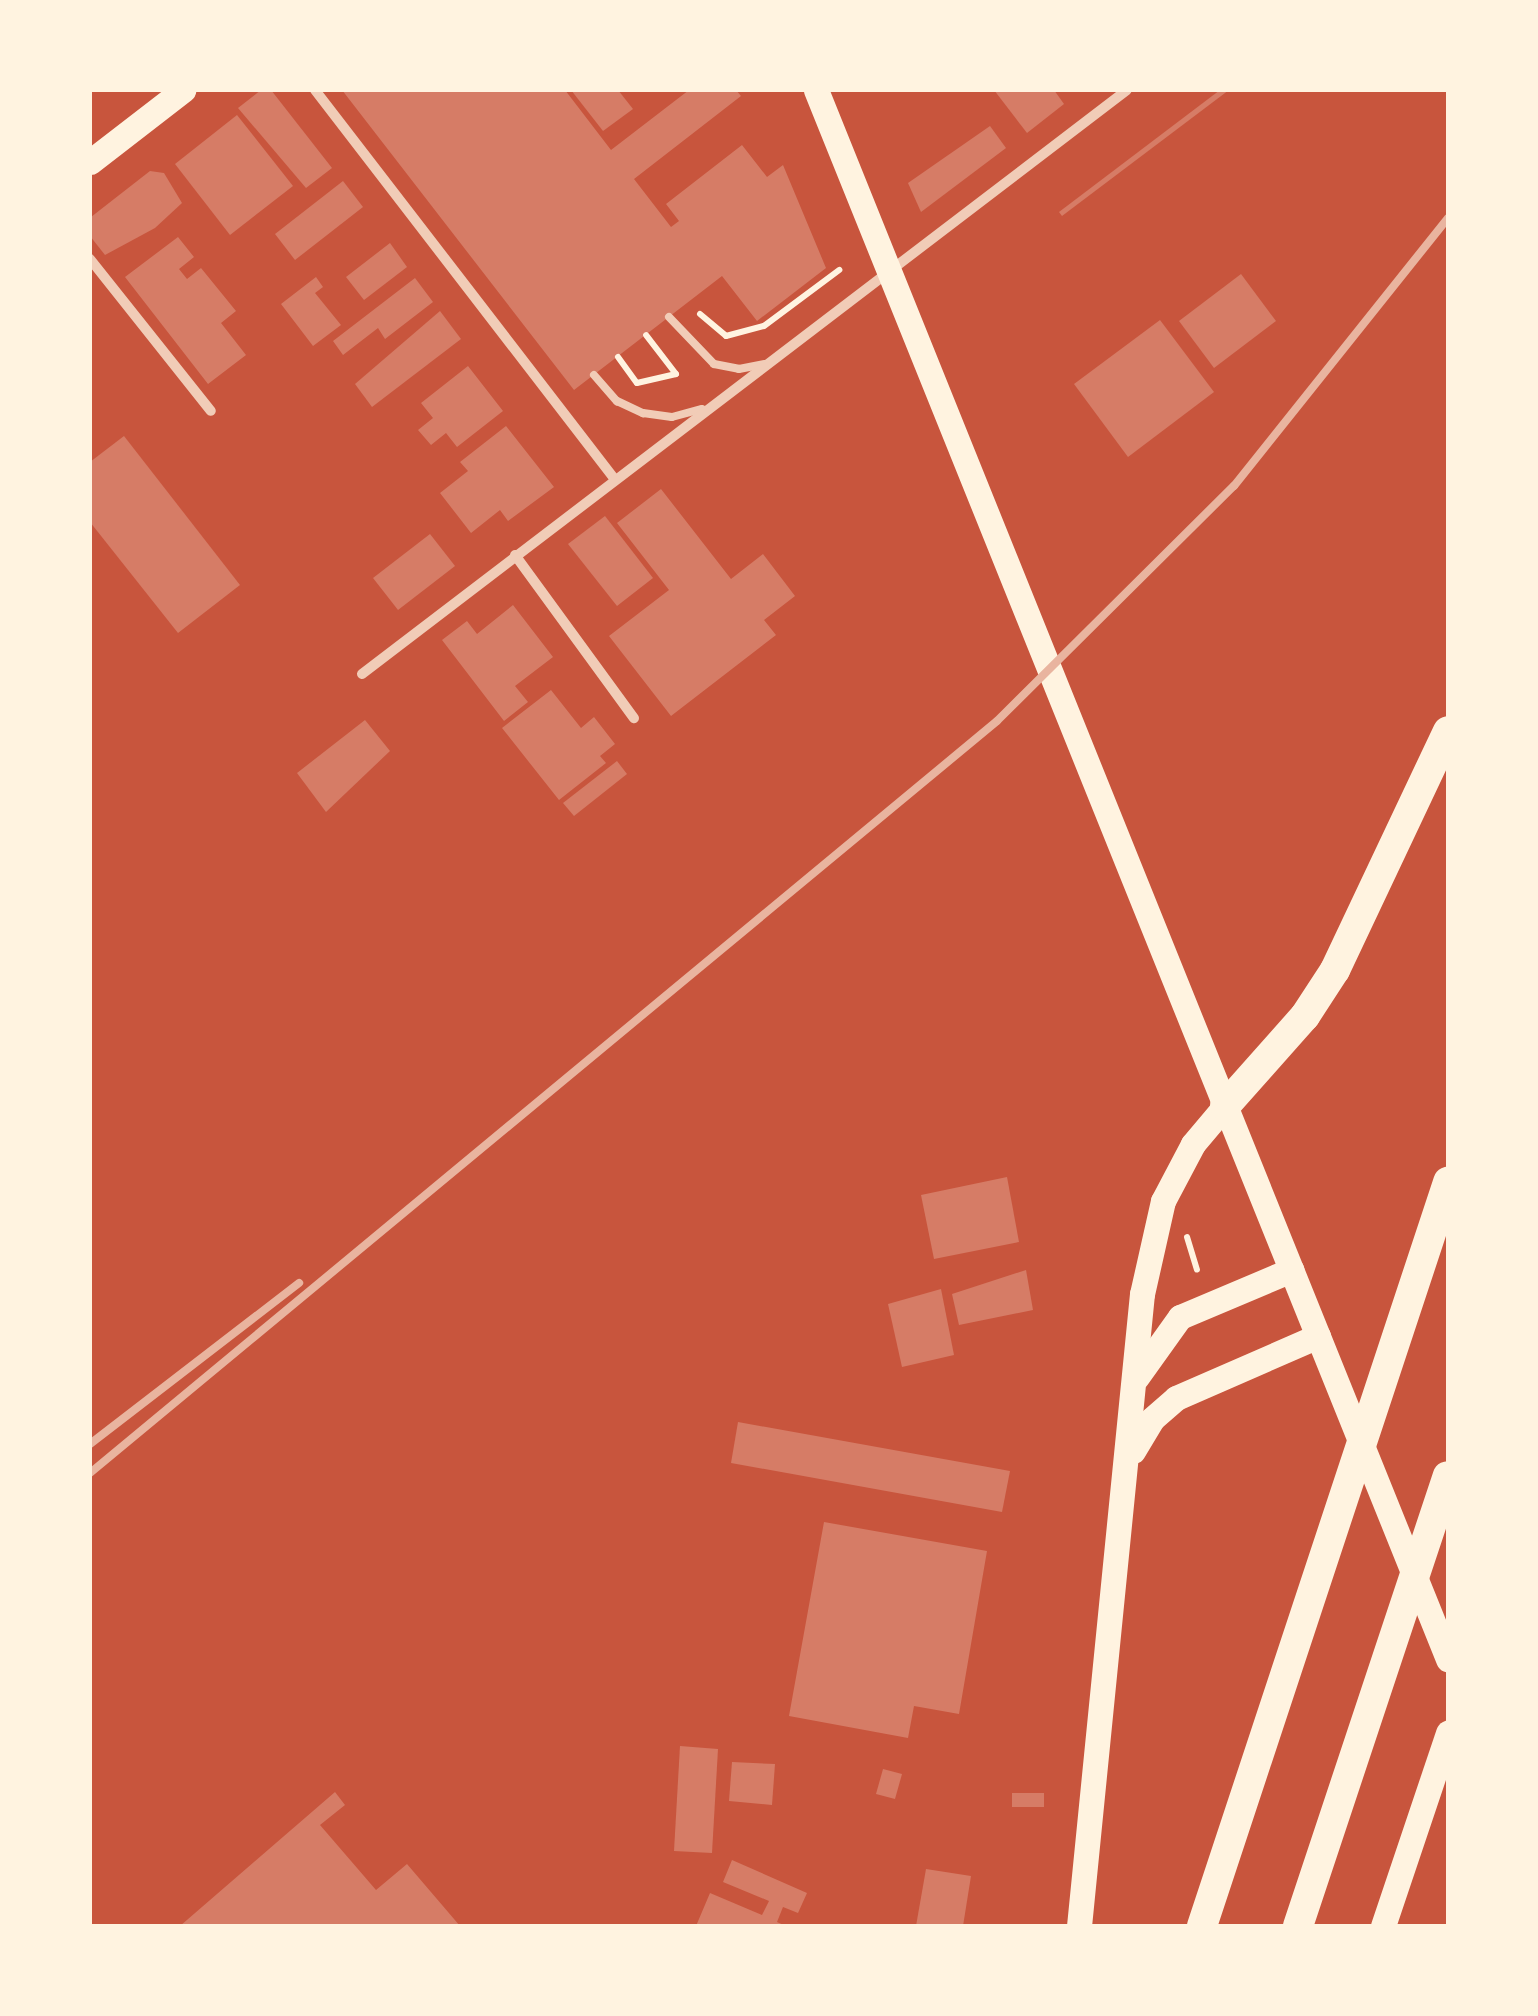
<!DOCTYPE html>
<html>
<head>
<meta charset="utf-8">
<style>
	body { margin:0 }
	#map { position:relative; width:1538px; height:2016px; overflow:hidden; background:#c8553d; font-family:Lora,serif }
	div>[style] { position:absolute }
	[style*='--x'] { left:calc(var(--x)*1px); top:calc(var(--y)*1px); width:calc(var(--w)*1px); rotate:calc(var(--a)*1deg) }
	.building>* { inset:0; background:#d67c66 }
	.path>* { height:6px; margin:-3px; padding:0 3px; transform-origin:3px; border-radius:3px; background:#fff3e0 }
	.service>* { height:8px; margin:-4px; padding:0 4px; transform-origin:4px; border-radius:4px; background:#f1ccb7 }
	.minor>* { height:10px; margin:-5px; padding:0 5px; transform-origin:5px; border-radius:5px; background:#f1ccb7 }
	.primary>* { height:25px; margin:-12.5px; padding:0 12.5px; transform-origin:12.5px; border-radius:12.5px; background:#fff3e0 }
	.motorway>* { height:30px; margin:-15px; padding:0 15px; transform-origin:15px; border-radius:15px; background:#fff3e0 }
	.rail>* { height:8px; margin:-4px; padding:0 4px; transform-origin:4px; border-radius:4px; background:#e9b49f }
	span { translate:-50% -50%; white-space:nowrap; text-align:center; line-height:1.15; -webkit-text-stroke:10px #fff3e0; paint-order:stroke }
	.frame { position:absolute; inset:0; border:92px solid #fff3e0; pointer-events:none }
</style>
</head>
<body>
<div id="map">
	<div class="building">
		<i style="clip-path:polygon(261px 90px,271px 90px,332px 168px,306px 188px,238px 108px)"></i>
		<i style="clip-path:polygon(342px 90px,565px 90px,611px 150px,689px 90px,736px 90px,741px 96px,634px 179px,671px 227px,679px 221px,666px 204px,742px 145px,767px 177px,783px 165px,826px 268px,757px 321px,722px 276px,574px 390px)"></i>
		<i style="clip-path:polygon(571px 90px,618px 90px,633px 109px,603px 131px)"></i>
		<i style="clip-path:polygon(994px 90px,1054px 90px,1064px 104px,1027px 133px)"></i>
		<i style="clip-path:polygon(1220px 90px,1229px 90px,1062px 216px,1059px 212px)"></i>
		<i style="clip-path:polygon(237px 115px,293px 186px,230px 235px,175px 164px)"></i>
		<i style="clip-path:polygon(990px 126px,1006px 148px,921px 212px,908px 183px)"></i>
		<i style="clip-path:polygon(150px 171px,164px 173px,182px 203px,155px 228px,105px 255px,90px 236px,91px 217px)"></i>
		<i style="clip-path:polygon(343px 181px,363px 207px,295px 260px,275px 234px)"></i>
		<i style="clip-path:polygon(178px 237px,194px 257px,179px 269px,187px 279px,201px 268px,236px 311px,221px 323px,246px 355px,208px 384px,125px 277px)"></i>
		<i style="clip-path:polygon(390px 243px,407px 267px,364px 300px,346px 277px)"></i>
		<i style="clip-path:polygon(1241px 274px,1276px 321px,1214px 368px,1179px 321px)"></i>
		<i style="clip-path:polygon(316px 277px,323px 287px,315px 293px,341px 325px,313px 346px,281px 304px)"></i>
		<i style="clip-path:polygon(415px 278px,433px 302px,385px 339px,378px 328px,343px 355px,333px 341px)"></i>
		<i style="clip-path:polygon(440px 311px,461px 339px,372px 407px,355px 384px)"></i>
		<i style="clip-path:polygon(1160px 320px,1214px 392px,1128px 457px,1074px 384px)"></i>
		<i style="clip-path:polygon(468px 366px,503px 411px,457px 447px,446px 433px,431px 445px,418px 430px,433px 418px,421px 403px)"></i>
		<i style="clip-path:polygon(506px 426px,554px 487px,508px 521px,500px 510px,471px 533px,440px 493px,468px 471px,460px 462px)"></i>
		<i style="clip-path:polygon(124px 436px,240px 585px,178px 633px,90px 522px,90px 462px)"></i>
		<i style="clip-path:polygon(661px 489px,731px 579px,763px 554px,795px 596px,764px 620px,776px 635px,671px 716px,609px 636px,669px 590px,617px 523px)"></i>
		<i style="clip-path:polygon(605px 516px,653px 578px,617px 606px,568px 544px)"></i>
		<i style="clip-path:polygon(430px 534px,455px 566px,398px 610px,373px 578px)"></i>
		<i style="clip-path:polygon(513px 605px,553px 657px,515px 686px,528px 702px,504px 721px,442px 640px,467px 621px,477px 634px)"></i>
		<i style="clip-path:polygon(551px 690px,581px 728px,594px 717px,615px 744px,600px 756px,606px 763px,559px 800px,502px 728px)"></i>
		<i style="clip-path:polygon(365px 720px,390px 751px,326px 812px,297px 773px)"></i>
		<i style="clip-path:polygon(617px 761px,627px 774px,574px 816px,563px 803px)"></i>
		<i style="clip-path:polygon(1007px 1177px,1019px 1242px,934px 1259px,921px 1195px)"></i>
		<i style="clip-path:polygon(1026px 1270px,1033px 1310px,959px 1325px,952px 1294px)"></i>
		<i style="clip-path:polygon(941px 1289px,954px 1355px,902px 1367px,888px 1304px)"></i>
		<i style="clip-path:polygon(738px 1422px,1010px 1471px,1002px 1512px,731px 1463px)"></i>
		<i style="clip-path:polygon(824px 1522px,987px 1551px,959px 1714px,914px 1706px,908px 1738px,789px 1716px)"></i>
		<i style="clip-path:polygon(680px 1746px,718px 1749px,712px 1853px,674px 1851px)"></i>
		<i style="clip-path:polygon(732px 1762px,775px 1764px,772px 1805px,729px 1801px)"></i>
		<i style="clip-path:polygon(883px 1769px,902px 1774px,895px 1799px,876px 1794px)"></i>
		<i style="clip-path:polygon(335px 1792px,345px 1805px,320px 1825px,376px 1890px,407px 1864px,460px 1926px,180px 1926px)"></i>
		<i style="clip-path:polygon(1012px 1793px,1044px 1793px,1044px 1807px,1012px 1807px)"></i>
		<i style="clip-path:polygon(732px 1860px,807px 1893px,798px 1913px,783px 1907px,777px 1922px,786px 1926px,696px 1926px,710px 1893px,762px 1915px,769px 1901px,723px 1882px)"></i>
		<i style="clip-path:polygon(926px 1869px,971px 1876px,963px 1926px,916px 1926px)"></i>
	</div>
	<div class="path">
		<i style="--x:700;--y:314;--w:34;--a:40"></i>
		<i style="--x:726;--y:336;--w:39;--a:-15"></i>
		<i style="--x:764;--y:326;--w:94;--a:-36.7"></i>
		<i style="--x:618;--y:357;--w:32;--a:54"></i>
		<i style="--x:637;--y:383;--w:40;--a:-13"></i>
		<i style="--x:676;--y:374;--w:49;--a:-127.6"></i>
		<i style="--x:1187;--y:1237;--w:34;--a:73"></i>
	</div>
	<div class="service">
		<i style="--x:669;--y:317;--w:65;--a:46.2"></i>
		<i style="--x:714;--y:364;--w:25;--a:11"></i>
		<i style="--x:739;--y:369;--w:26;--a:-11"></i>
		<i style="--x:594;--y:375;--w:35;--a:49"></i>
		<i style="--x:617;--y:401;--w:29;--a:25"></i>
		<i style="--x:643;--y:413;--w:29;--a:8"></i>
		<i style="--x:672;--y:417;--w:31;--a:-15"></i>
	</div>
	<div class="minor">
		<i style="--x:315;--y:90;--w:490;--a:52.4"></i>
		<i style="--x:90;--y:259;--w:194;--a:51.5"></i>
		<i style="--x:515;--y:555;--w:202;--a:53.9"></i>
		<i style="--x:362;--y:674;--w:962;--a:-37.36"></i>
	</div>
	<div class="primary">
		<i style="--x:816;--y:90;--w:1692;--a:68.06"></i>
		<i style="--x:90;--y:162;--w:118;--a:-37.7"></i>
		<i style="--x:1137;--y:1377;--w:74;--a:-54.4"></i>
		<i style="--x:1180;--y:1317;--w:121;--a:-22.9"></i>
		<i style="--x:1133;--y:1451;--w:37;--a:-59"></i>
		<i style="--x:1152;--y:1419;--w:32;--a:-41"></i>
		<i style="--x:1176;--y:1398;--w:155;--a:-23.6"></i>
		<i style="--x:1079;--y:1926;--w:635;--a:-84.31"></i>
		<i style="--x:1142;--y:1294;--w:95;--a:-77.3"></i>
		<i style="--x:1163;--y:1201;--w:64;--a:-62.2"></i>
		<i style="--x:1193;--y:1144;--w:50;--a:-49.9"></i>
		<i style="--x:1383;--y:1926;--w:204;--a:-71.4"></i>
	</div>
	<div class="motorway">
		<i style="--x:1225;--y:1106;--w:120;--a:-48.4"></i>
		<i style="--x:1305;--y:1016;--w:55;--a:-56.9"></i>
		<i style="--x:1335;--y:970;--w:264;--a:-64.7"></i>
		<i style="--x:1202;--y:1926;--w:784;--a:-71.7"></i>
		<i style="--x:1298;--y:1926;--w:474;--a:-71.6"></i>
	</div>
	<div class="rail">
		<i style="--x:90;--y:1444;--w:264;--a:-37.6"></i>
		<i style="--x:90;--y:1473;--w:1178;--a:-39.66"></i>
		<i style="--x:997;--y:721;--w:334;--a:-44.8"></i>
		<i style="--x:1234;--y:486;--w:343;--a:-51.4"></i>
	</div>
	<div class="frame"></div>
</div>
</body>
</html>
